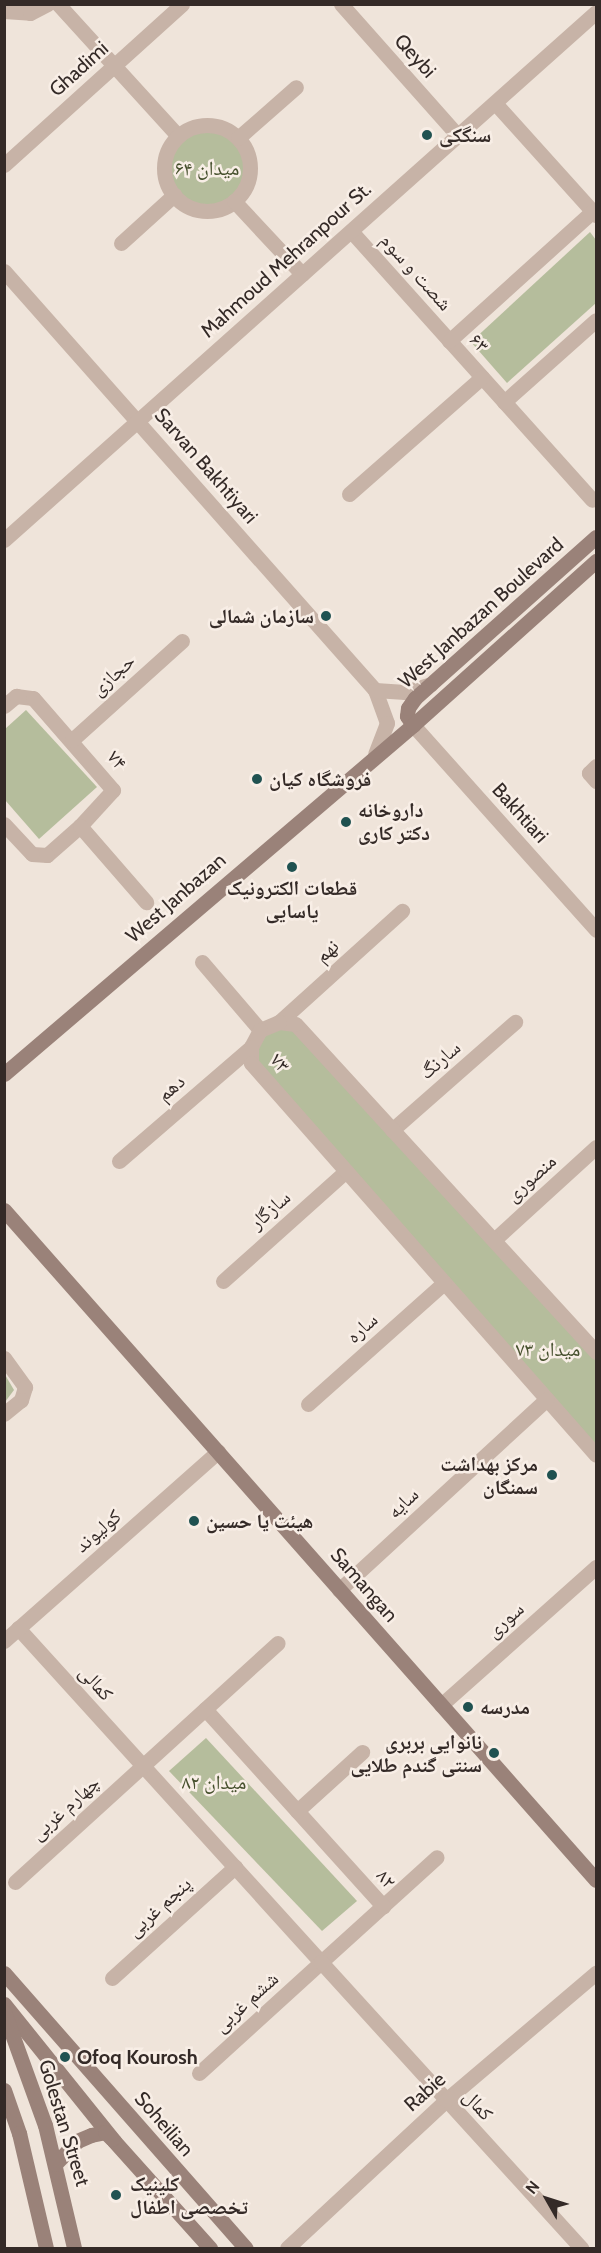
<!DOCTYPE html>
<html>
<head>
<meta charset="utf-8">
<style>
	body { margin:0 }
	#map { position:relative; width:601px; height:2253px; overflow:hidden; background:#efe4da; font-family:Cabin,"Noto Naskh Arabic",sans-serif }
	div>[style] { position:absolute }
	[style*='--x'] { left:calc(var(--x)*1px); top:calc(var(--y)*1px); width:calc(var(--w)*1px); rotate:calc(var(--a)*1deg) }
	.green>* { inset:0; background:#b5bd9c }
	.round { border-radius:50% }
	.minor>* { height:15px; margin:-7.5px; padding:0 7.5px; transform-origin:7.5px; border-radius:7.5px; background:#c7b3a7 }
	.minor>.ring { margin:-7.5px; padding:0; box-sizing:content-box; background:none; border:15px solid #c7b3a7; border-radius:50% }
	.secondary>* { height:15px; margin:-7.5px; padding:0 7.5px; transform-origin:7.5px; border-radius:7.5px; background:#9a8279 }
	.dots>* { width:16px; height:16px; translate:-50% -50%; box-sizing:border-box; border:3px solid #f8eee6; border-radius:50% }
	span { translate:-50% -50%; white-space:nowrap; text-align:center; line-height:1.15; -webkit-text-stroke:5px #f8eee6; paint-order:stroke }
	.street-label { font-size:20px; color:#342a27 }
	.poi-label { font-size:20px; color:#342a27; font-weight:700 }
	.left { translate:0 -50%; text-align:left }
	.right { translate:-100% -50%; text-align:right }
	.park-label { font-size:20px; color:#46502d }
	.frame { position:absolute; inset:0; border:6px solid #342a27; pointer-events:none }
	.north { position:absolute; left:517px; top:2169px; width:60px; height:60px; -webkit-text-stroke:4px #f8eee6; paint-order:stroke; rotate:309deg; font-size:16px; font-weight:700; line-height:24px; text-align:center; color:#342a27 }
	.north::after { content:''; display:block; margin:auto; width:21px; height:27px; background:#342a27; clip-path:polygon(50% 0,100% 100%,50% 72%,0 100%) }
</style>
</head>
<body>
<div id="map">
	<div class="green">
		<i class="round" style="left:170px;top:131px;width:74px;height:74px"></i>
		<i style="clip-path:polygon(590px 232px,596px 240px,596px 303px,507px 383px,471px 342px)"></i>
		<i style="clip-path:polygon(26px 710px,97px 787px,39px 839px,5px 800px,5px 729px)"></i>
		<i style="clip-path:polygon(295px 1024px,596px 1352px,596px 1455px,252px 1063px,260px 1030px)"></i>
		<i style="clip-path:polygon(4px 1373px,14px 1390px,5px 1402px,4px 1402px)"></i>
		<i style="clip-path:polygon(206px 1738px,357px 1901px,322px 1931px,169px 1771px)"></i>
	</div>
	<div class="minor">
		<i style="--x:58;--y:4;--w:178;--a:47.7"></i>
		<i style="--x:341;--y:4;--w:176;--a:48.4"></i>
		<i style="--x:4;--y:11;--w:26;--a:4"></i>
		<i style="--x:30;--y:13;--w:20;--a:-27"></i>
		<i style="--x:495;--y:103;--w:151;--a:48"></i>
		<i class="ring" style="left:164px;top:125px;width:71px;height:71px"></i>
		<i style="--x:238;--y:138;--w:77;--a:-41.3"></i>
		<i style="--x:4;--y:165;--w:240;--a:-42.1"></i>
		<i style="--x:234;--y:201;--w:100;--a:47"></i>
		<i style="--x:351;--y:231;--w:361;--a:48.1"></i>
		<i style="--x:121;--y:243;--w:72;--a:-42.2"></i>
		<i style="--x:4;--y:271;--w:560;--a:48.48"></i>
		<i style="--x:375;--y:690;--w:35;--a:70"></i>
		<i style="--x:387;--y:723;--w:33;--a:111"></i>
		<i style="--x:449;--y:341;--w:194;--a:-42.1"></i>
		<i style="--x:504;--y:402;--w:123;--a:-41.7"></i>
		<i style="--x:349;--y:494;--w:177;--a:-41.3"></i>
		<i style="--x:4;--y:540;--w:793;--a:-41.73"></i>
		<i style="--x:375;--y:690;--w:30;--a:4"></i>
		<i style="--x:405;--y:692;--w:27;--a:-17"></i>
		<i style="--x:4;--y:706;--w:16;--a:-40"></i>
		<i style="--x:16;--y:696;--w:17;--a:7"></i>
		<i style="--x:33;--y:698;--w:122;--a:49"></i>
		<i style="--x:113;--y:790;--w:49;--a:132.5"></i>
		<i style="--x:80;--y:826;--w:44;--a:138.7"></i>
		<i style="--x:47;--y:855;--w:15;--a:-176"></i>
		<i style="--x:32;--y:854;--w:41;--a:-133"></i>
		<i style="--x:413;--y:725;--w:275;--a:48.2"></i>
		<i style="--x:72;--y:740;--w:148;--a:-42"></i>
		<i style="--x:596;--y:766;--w:10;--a:135"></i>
		<i style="--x:589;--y:773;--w:11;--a:49"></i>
		<i style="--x:80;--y:826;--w:101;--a:49"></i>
		<i style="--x:202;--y:962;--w:89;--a:49.5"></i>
		<i style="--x:279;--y:1022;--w:166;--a:-42.1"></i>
		<i style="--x:392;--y:1130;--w:164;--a:-41.3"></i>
		<i style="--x:119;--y:1161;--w:174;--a:-40.8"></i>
		<i style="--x:494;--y:1240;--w:138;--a:-42.4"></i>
		<i style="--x:223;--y:1281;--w:165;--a:-41.8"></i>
		<i style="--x:596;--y:1352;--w:445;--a:-132.5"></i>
		<i style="--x:295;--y:1024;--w:16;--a:-173"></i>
		<i style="--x:279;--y:1022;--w:21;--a:157"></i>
		<i style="--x:260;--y:1030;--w:19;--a:118"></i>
		<i style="--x:251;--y:1047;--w:16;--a:90"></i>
		<i style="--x:251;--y:1063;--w:522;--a:48.65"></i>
		<i style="--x:4;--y:1358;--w:36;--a:54"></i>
		<i style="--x:25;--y:1387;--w:14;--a:107"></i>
		<i style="--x:21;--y:1400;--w:22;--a:141"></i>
		<i style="--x:308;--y:1404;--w:182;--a:-41.7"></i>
		<i style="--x:339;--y:1590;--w:282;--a:-42.6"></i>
		<i style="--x:18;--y:1628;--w:451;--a:47.8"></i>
		<i style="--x:321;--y:1962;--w:156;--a:-42.2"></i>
		<i style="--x:4;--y:1641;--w:286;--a:-41.5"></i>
		<i style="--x:441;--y:1705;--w:208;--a:-41.7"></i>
		<i style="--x:205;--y:1709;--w:266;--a:47.9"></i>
		<i style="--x:297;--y:1811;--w:88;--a:-42.2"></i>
		<i style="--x:15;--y:1882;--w:355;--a:-42.3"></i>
		<i style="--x:112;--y:1978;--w:166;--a:-42.1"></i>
		<i style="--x:199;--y:2073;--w:165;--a:-42.3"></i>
		<i style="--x:321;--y:1962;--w:387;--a:47.7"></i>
		<i style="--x:287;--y:2248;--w:217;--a:-42.9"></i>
		<i style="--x:446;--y:2100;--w:197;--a:-40.3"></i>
	</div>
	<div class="secondary">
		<i style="--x:413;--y:725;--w:11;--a:-124"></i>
		<i style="--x:407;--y:716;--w:8;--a:-83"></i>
		<i style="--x:408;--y:708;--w:12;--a:-55"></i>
		<i style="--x:415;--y:698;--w:242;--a:-41.7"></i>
		<i style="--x:4;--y:1074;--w:538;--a:-40.47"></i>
		<i style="--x:413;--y:725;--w:246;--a:-41.9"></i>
		<i style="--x:4;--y:1210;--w:894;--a:48.54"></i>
		<i style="--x:4;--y:1973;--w:366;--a:48.7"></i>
		<i style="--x:4;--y:2004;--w:176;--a:51.2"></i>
		<i style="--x:114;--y:2141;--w:144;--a:48.1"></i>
		<i style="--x:4;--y:2012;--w:120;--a:70.1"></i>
		<i style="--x:45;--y:2125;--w:126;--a:76.7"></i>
		<i style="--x:4;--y:2090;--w:46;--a:70.8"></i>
		<i style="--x:19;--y:2133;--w:118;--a:76.8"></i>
		<i style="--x:55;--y:2164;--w:32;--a:-46"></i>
		<i style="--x:77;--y:2141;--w:15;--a:-23"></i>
		<i style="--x:91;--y:2135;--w:14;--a:-12"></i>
		<i style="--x:105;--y:2132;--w:10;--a:45"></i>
	</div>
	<div class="dots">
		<i style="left:427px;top:135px;background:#205251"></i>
		<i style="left:326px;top:616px;background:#205251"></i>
		<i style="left:257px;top:779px;background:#205251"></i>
		<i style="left:346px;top:822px;background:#205251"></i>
		<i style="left:292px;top:867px;background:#205251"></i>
		<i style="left:552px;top:1475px;background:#205251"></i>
		<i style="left:194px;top:1521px;background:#205251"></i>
		<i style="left:468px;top:1707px;background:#205251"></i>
		<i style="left:494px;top:1753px;background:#205251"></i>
		<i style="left:65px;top:2057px;background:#205251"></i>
		<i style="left:116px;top:2195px;background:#205251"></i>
	</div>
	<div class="street-label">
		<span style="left:415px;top:56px;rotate:48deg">Qeybi</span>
		<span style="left:79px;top:69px;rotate:-42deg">Ghadimi</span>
		<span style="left:286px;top:260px;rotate:-42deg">Mahmoud Mehranpour St.</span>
		<span style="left:416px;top:272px;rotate:48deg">شصت و سوم</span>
		<span style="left:479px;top:343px;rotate:48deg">۶۳</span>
		<span style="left:206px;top:466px;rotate:49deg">Sarvan Bakhtiyari</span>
		<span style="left:481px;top:613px;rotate:-42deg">West Janbazan Boulevard</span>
		<span style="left:113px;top:675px;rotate:-42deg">حجازی</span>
		<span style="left:117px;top:760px;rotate:52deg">۷۴</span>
		<span style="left:520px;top:813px;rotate:48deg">Bakhtiari</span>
		<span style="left:176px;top:898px;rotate:-41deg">West Janbazan</span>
		<span style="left:327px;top:951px;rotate:-42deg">نهم</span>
		<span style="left:440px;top:1060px;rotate:-41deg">سارنگ</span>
		<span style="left:280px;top:1063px;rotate:49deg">۷۳</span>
		<span style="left:171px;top:1088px;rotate:-41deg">دهم</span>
		<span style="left:531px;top:1178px;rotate:-42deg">منصوری</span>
		<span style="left:270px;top:1210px;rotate:-42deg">سازگار</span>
		<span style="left:362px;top:1328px;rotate:-42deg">ساره</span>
		<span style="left:403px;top:1503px;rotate:-43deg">سایه</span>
		<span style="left:98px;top:1531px;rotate:-41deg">کولیوند</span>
		<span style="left:364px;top:1585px;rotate:49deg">Samangan</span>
		<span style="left:505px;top:1620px;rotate:-42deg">سوری</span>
		<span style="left:96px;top:1683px;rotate:48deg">کمالی</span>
		<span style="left:65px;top:1808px;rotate:-42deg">چهارم غربی</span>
		<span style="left:386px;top:1879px;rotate:49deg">۸۲</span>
		<span style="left:159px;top:1907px;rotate:-42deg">پنجم غربی</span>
		<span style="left:246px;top:2002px;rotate:-42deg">ششم غربی</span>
		<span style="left:425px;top:2092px;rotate:-42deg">Rabie</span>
		<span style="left:478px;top:2105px;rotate:48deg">کمال</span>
		<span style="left:64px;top:2123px;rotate:73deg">Golestan Street</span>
		<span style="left:164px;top:2124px;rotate:49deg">Soheilian</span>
	</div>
	<div class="poi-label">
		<span class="left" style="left:439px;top:135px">سنگکی</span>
		<span class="right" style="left:314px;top:616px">سازمان شمالی</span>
		<span class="left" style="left:269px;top:779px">فروشگاه کیان</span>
		<span class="left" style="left:358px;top:822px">داروخانه<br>دکتر کاری</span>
		<span style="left:292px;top:900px">قطعات الکترونیک<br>یاسایی</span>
		<span class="right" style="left:538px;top:1476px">مرکز بهداشت<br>سمنگان</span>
		<span class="left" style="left:206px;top:1521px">هیئت یا حسین</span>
		<span class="left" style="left:480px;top:1707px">مدرسه</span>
		<span class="right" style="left:482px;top:1754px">نانوایی بربری<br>سنتی گندم طلایی</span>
		<span class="left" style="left:77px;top:2057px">Ofoq Kourosh</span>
		<span class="left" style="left:130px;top:2196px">کلینیک<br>تخصصی اطفال</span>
	</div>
	<div class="park-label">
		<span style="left:207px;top:168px">میدان ۶۴</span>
		<span style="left:548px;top:1349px">میدان ۷۳</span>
		<span style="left:214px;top:1782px">میدان ۸۲</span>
	</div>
	<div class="frame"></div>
	<div class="north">N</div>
</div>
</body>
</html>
